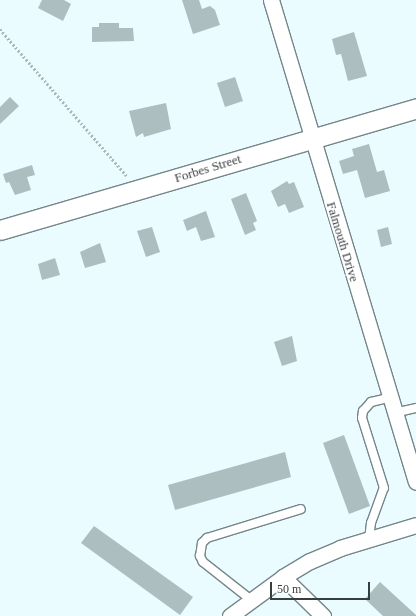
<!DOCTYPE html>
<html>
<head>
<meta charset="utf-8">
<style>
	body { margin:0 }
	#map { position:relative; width:416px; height:616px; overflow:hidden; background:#eafcff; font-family:Georgia,serif }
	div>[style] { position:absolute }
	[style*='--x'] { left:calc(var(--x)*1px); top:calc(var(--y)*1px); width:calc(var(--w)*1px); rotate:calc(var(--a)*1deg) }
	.building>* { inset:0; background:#acbec0 }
	.path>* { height:2.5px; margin-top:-1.25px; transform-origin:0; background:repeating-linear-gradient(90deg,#abb9bb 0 2px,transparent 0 4px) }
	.roads { filter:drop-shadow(1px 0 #758688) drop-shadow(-1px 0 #758688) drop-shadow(0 1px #758688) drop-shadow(0 -1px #758688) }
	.service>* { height:8px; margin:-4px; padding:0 4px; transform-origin:4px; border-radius:4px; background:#fff }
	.minor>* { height:15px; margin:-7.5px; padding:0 7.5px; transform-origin:7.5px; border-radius:7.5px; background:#fff }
	.tertiary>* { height:19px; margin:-9.5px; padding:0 9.5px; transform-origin:9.5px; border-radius:9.5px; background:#fff }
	span { translate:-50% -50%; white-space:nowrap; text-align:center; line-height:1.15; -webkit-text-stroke:4px #fff; paint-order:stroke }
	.street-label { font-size:13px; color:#373e3f }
	.scale { position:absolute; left:270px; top:582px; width:100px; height:18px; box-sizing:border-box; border:2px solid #373e3f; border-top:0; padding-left:5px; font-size:12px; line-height:14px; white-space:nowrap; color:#373e3f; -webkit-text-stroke:3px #fff; paint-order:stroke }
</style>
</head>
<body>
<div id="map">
	<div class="building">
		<i style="clip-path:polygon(42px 0,64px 0,71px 4px,63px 21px,38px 8px)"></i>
		<i style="clip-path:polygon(182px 0,199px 0,202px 9px,210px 6px,215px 10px,220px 25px,193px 34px)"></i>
		<i style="clip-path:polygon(99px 23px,119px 23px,119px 28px,133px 28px,134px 41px,92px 42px,92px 27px,99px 27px)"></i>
		<i style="clip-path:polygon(354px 32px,367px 76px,348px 81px,341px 54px,336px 55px,332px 39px)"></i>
		<i style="clip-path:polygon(235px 77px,243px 101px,225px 107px,217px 83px)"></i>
		<i style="clip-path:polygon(10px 97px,19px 106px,0 124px,0 107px)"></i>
		<i style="clip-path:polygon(166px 103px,171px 129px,144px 137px,143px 133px,136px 137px,129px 111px)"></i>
		<i style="clip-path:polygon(369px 144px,377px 172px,384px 170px,390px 191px,365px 198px,357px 170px,343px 174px,339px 161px,354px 156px,352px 149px)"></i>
		<i style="clip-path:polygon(32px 165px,35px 175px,27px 177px,31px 190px,15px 195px,9px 182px,6px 183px,3px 174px)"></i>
		<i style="clip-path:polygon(287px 181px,289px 184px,294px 182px,304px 207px,289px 213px,285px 204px,278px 207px,271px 191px)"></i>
		<i style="clip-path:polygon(246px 193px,257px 221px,253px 223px,256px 230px,245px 235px,231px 199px)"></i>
		<i style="clip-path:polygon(206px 211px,215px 237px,201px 241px,196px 227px,187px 231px,183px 220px)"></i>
		<i style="clip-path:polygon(152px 227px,160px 252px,146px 257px,137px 231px)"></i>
		<i style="clip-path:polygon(388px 227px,392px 244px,381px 247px,377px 230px)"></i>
		<i style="clip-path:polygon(100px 243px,106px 262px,85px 268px,80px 252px)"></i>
		<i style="clip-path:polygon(55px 258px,60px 275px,42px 280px,38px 264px)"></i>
		<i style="clip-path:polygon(292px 336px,297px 361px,282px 366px,274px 342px)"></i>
		<i style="clip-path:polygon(344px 435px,370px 506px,349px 514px,323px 443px)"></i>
		<i style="clip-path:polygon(285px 452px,291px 477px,175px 510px,168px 485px)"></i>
		<i style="clip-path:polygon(94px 526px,193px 597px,180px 615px,81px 543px)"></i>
		<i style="clip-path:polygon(380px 582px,416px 615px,416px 616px,383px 616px,365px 599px)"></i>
	</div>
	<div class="path">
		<i style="--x:0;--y:29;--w:194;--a:49.2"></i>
	</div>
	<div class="roads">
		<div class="service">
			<i style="--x:394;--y:413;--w:23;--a:-13"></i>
			<i style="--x:369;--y:539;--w:16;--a:-83"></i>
			<i style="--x:371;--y:523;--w:37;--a:-70"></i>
			<i style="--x:384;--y:488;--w:73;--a:-107.4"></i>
			<i style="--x:362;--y:418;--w:7;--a:-82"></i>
			<i style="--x:363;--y:411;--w:12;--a:-48"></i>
			<i style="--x:371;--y:402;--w:18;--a:-13"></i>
			<i style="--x:250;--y:599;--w:60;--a:-141.8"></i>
			<i style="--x:203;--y:562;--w:7;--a:-117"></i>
			<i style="--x:200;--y:556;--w:13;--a:-81"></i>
			<i style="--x:202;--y:543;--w:7;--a:-45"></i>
			<i style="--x:207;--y:538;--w:98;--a:-17.1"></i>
		</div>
		<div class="minor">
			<i style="--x:271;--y:0;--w:503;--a:73.26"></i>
			<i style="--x:283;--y:577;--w:56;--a:44.3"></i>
			<i style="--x:230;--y:616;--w:66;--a:-36.3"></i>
			<i style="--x:283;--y:577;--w:31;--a:-31"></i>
			<i style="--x:310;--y:561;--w:33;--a:-23"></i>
			<i style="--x:340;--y:548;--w:79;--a:-16.8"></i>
		</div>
		<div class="tertiary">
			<i style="--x:0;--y:230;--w:434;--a:-16.3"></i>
		</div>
	</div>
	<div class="street-label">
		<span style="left:208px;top:169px;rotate:-17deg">Forbes Street</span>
		<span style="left:342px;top:242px;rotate:73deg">Falmouth Drive</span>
	</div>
	<div class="scale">50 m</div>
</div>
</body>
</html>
